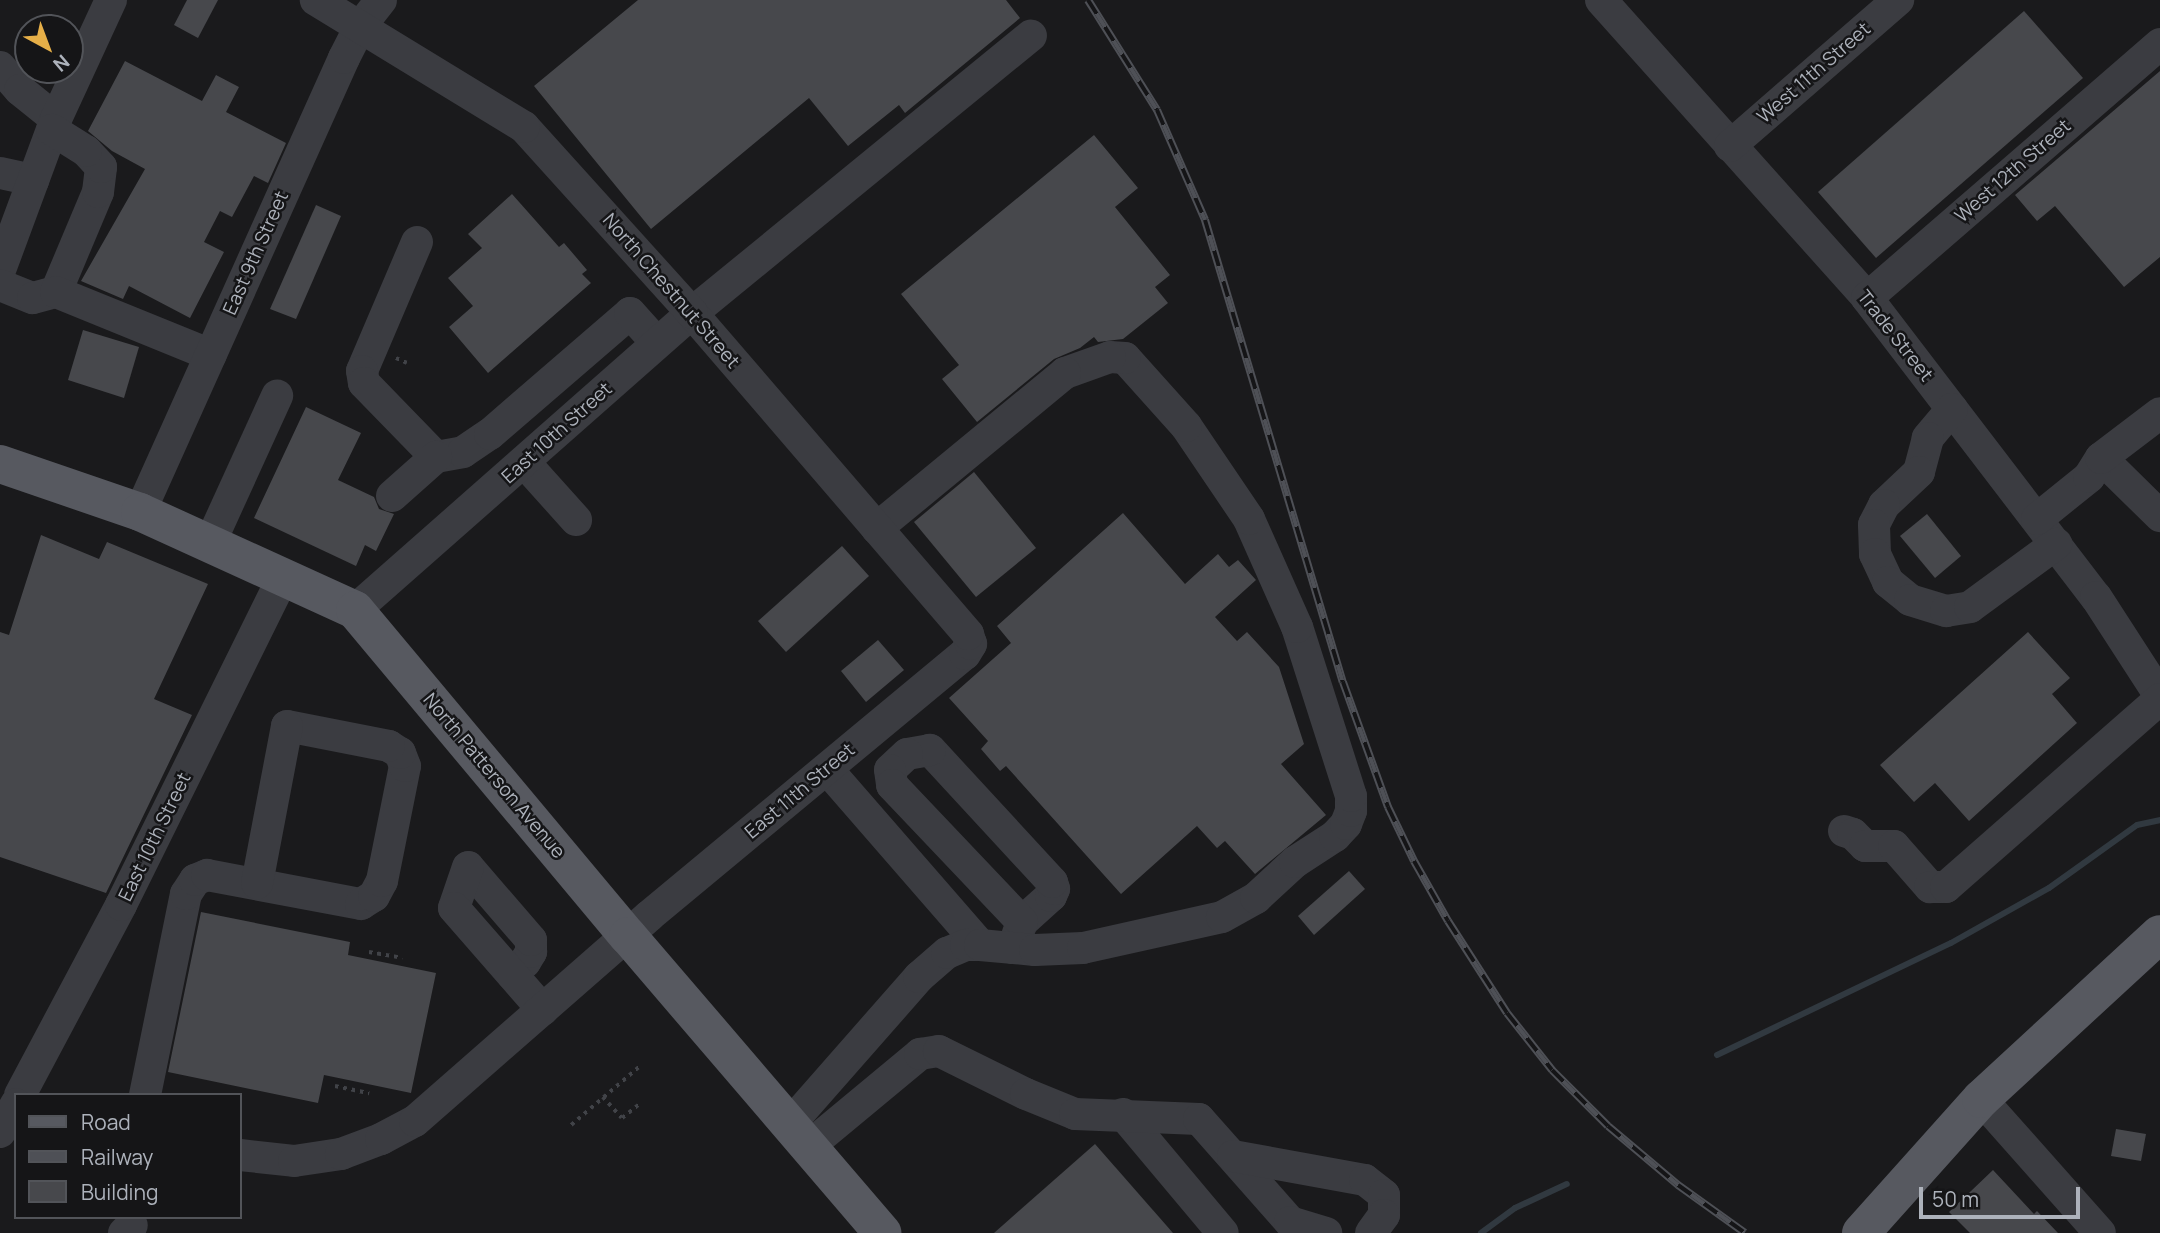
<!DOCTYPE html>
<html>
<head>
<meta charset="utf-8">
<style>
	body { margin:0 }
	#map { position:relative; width:2160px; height:1233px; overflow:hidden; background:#1a1a1c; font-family:Manrope,sans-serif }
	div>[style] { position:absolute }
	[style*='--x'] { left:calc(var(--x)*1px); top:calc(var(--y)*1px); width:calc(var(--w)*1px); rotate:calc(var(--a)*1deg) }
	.stream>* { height:6px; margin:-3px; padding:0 3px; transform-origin:3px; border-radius:3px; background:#313940 }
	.building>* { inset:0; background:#47484c }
	.path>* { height:3.5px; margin-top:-1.75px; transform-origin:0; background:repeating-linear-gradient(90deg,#414348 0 3.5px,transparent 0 8.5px) }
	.minor>* { height:32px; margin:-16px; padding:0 16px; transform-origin:16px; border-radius:16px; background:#3b3c41 }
	.major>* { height:38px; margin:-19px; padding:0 19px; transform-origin:19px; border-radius:19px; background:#575960 }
	.rail>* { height:8px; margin-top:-4px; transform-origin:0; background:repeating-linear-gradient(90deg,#151517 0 16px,#4e5056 0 32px); box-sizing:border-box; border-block:2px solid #4e5056 }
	span { translate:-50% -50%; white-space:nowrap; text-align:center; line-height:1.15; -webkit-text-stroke:5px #151517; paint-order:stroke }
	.street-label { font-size:19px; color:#adb2bb }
	.legend { position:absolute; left:14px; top:1093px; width:228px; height:126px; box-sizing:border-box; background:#151517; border:2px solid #525459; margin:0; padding:9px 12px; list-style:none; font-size:21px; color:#adb2bb }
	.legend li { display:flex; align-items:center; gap:14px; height:35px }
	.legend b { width:35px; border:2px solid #525459 }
	.north { position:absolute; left:14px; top:14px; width:70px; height:70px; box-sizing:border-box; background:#151517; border:2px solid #525459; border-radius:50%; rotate:139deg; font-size:19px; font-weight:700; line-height:28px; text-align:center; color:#adb2bb }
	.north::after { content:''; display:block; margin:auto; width:24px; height:32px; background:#e6af48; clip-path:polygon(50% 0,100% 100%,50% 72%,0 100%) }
	.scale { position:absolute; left:1919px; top:1187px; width:161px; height:32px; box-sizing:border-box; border:4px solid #adb2bb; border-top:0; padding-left:9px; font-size:21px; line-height:24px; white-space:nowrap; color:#adb2bb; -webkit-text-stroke:5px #151517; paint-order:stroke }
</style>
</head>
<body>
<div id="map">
	<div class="stream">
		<i style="--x:1717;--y:1055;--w:259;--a:-25.6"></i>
		<i style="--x:1951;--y:943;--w:112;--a:-29.3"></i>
		<i style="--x:2049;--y:888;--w:108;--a:-35.6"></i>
		<i style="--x:2137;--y:825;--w:24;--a:-12"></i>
		<i style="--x:1481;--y:1233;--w:42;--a:-36.3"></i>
		<i style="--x:1515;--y:1208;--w:57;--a:-24.8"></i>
	</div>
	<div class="building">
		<i style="clip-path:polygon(187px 0,218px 0,198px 38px,174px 25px)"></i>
		<i style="clip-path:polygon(638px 0,1006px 0,1020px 18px,905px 113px,899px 105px,848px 146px,809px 98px,651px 229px,534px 86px)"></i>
		<i style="clip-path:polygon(2024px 11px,2083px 78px,1876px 258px,1818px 192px)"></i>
		<i style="clip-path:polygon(125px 61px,202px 101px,216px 75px,239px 87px,226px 112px,286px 143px,268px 183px,254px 176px,232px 217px,220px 211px,204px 242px,224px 252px,190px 318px,129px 286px,123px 299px,81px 281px,145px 169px,112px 151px,88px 131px)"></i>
		<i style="clip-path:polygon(2160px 71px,2160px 257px,2124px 287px,2055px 206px,2037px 221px,2015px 195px)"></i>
		<i style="clip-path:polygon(1094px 135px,1138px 188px,1115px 207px,1170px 275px,1155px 287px,1168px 303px,1123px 339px,1098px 342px,1094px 337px,1080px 348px,1054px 359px,977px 422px,942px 379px,959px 365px,901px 294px)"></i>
		<i style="clip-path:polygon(512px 194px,559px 247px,564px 243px,587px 270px,582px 274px,591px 283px,488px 373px,449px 327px,473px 306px,448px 278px,482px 248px,468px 234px)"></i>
		<i style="clip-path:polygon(316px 205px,341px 216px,296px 319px,270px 309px)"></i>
		<i style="clip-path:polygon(83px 330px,139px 347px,124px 398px,68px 380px)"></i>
		<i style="clip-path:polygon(306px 407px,361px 433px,338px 480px,374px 497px,379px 509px,394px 514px,376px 551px,365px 545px,356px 566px,254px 518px)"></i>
		<i style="clip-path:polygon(974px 472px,1036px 548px,976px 597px,914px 522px)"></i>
		<i style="clip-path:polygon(1123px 513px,1185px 584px,1218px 554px,1229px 567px,1238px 560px,1256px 580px,1215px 617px,1237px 641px,1247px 632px,1279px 667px,1304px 744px,1281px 764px,1326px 815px,1255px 874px,1225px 841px,1217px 848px,1197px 826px,1121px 894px,1006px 766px,1000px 771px,981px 749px,988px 741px,949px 698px,1011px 643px,997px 626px)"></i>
		<i style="clip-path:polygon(1927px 514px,1961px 556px,1935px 578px,1900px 536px)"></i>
		<i style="clip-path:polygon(41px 535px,99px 559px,107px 542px,208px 584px,154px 699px,192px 715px,106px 893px,0 857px,0 632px,9px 635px)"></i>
		<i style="clip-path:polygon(842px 546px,869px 576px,786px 652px,758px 621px)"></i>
		<i style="clip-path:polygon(2028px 632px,2070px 678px,2052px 694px,2077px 723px,1969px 821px,1935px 783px,1914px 802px,1880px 765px)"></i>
		<i style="clip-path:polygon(878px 640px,904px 670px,866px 702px,841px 671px)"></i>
		<i style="clip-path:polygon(1349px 871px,1365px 889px,1314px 935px,1298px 916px)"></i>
		<i style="clip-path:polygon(201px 912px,350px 942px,348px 955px,436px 973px,411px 1093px,324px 1075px,318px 1103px,168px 1072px)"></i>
		<i style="clip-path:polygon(2116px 1129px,2146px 1134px,2141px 1161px,2111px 1156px)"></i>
		<i style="clip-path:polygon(1095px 1144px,1173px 1233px,994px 1233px)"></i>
		<i style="clip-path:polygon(1993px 1170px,2034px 1214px,2037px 1211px,2058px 1233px,1970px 1233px,1949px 1212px)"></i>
	</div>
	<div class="path">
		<i style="--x:396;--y:358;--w:12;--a:24"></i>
		<i style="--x:369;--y:952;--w:34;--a:10"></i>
		<i style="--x:335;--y:1086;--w:35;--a:12"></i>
		<i style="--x:603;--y:1097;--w:28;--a:48"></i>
		<i style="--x:622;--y:1118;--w:21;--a:-39"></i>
		<i style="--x:571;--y:1125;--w:91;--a:-40.5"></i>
	</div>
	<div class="minor">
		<i style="--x:1601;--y:0;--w:399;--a:48.2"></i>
		<i style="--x:1867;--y:298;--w:377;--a:52.6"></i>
		<i style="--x:2096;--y:597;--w:118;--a:57.1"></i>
		<i style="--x:0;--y:67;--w:30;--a:49"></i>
		<i style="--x:20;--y:90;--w:46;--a:38.9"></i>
		<i style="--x:1730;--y:146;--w:223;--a:-41"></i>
		<i style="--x:0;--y:173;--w:34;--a:12"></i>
		<i style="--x:417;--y:242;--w:140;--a:113.1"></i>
		<i style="--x:362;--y:371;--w:12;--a:81"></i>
		<i style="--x:364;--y:383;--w:103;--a:45.8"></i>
		<i style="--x:436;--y:457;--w:27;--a:-10"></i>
		<i style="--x:463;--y:452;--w:32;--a:-34"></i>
		<i style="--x:490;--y:434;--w:185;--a:-40.8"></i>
		<i style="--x:630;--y:313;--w:40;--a:48"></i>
		<i style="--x:0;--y:270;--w:161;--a:-69.7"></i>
		<i style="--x:56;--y:119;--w:131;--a:-65.2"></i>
		<i style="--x:0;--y:285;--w:35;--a:22"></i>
		<i style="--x:33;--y:298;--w:24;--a:-15"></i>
		<i style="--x:56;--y:292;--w:108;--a:-67.2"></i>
		<i style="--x:98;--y:192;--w:25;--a:-83"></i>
		<i style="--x:101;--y:167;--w:22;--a:-133"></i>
		<i style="--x:86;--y:151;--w:40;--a:-148"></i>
		<i style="--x:56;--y:292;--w:167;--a:22.1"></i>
		<i style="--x:1867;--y:298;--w:388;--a:-40.9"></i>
		<i style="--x:1952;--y:409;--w:38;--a:130"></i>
		<i style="--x:1928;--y:438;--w:35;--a:105"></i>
		<i style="--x:1919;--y:472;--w:48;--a:136.7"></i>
		<i style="--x:1884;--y:505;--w:22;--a:117"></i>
		<i style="--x:1874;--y:525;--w:29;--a:88"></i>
		<i style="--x:1875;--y:554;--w:31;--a:65"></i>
		<i style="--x:1888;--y:582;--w:28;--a:39"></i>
		<i style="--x:1910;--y:600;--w:38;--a:17"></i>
		<i style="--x:1946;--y:611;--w:24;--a:-9"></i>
		<i style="--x:1970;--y:607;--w:107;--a:-36.2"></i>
		<i style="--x:2101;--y:458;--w:83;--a:44.5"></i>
		<i style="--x:524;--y:462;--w:78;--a:48.1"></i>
		<i style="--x:392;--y:496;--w:59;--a:-41.6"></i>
		<i style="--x:140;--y:512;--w:498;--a:-65.8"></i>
		<i style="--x:344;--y:58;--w:35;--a:-63"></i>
		<i style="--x:360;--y:27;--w:34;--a:-52"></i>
		<i style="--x:2037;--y:519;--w:67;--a:-38.9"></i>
		<i style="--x:2089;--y:477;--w:22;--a:-58"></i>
		<i style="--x:2101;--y:458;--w:74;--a:-37.3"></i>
		<i style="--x:210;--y:543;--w:162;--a:-65.5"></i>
		<i style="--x:355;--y:610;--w:449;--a:-41.4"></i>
		<i style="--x:692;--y:313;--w:438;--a:-39.3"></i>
		<i style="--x:827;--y:769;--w:233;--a:49"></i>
		<i style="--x:1844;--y:831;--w:9;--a:18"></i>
		<i style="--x:1853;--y:834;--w:17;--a:45"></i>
		<i style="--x:1865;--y:846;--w:29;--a:0"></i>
		<i style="--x:1894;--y:846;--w:55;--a:48.7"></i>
		<i style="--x:1930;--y:887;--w:16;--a:0"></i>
		<i style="--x:1946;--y:887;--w:285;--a:-41.3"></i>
		<i style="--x:1013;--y:948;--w:28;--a:-71"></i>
		<i style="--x:1022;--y:922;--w:39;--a:-42"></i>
		<i style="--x:1051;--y:896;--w:8;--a:-67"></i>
		<i style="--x:1054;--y:889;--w:7;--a:-106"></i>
		<i style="--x:1052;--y:882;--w:180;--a:-132.7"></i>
		<i style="--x:930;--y:750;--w:23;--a:170"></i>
		<i style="--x:907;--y:754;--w:23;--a:137"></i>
		<i style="--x:890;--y:770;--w:15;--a:82"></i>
		<i style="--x:892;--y:785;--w:189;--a:46.5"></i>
		<i style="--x:512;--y:974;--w:18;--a:-43"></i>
		<i style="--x:525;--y:962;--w:12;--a:-59"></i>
		<i style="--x:531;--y:952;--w:12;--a:-90"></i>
		<i style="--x:531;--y:940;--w:96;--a:-130.8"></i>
		<i style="--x:468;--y:867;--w:43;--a:108.9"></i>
		<i style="--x:454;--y:908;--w:135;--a:48.9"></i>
		<i style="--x:20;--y:1095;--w:215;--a:-62"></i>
		<i style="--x:121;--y:905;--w:368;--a:-63.7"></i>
		<i style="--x:145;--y:1095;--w:205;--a:-78.5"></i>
		<i style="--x:186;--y:894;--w:17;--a:-57"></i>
		<i style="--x:195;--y:880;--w:13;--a:-23"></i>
		<i style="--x:207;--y:875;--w:157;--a:10.7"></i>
		<i style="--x:361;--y:904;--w:15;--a:-32"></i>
		<i style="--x:374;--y:896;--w:17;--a:-62"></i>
		<i style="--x:382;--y:881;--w:117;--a:-78.7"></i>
		<i style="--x:405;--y:766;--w:14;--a:-111"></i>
		<i style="--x:400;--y:753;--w:13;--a:-148"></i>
		<i style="--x:389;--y:746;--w:104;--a:-168.9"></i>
		<i style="--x:287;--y:726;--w:160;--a:100.8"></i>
		<i style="--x:1981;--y:1099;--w:179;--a:48.4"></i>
		<i style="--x:1123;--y:1114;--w:155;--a:50"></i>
		<i style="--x:789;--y:1125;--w:197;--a:-48.7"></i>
		<i style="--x:919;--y:977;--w:37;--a:-41"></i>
		<i style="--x:947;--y:953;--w:21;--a:-23"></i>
		<i style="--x:966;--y:945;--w:14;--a:0"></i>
		<i style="--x:980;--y:945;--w:55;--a:5.2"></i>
		<i style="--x:1035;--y:950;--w:48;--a:-2.4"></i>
		<i style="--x:1083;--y:948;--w:142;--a:-12.6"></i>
		<i style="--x:1222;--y:917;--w:39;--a:-29"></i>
		<i style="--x:1256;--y:898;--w:53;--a:-42.7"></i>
		<i style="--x:1295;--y:862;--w:48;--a:-33"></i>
		<i style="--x:1335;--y:836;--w:16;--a:-47"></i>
		<i style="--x:1346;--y:824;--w:14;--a:-69"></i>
		<i style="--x:1351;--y:811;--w:15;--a:-90"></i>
		<i style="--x:1351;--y:796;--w:177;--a:-107.7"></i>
		<i style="--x:1297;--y:627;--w:118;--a:-114"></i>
		<i style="--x:1249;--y:519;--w:112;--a:-124.1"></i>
		<i style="--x:1186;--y:426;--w:91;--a:-131.9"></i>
		<i style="--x:1125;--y:358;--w:15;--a:-176"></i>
		<i style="--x:1110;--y:357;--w:48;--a:160.4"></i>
		<i style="--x:1065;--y:373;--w:244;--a:140.5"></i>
		<i style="--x:0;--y:1132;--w:32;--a:-60"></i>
		<i style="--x:808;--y:1147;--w:146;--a:-39.7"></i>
		<i style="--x:920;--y:1054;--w:19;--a:-9"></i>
		<i style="--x:939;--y:1051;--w:97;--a:26.3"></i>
		<i style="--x:1026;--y:1094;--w:53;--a:22.2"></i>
		<i style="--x:1075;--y:1114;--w:124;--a:2.3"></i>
		<i style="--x:1199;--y:1119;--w:137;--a:48.5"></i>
		<i style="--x:1290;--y:1222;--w:38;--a:17"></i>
		<i style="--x:240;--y:1155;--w:54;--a:6.3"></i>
		<i style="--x:294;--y:1161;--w:48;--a:-8.5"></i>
		<i style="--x:341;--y:1154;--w:43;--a:-20.6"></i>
		<i style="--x:381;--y:1139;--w:38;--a:-28"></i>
		<i style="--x:415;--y:1121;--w:311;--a:-41.2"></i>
		<i style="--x:649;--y:916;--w:410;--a:-39.7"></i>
		<i style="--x:965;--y:654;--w:12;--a:-59"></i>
		<i style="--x:971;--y:644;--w:10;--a:-107"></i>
		<i style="--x:968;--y:634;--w:423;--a:-130.7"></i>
		<i style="--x:692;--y:313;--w:251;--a:-132.1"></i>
		<i style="--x:524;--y:127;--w:244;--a:-148.6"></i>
		<i style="--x:1233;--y:1156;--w:134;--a:10.3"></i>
		<i style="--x:1365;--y:1180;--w:24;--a:38"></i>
		<i style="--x:1384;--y:1195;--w:20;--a:90"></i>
		<i style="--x:1384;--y:1215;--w:22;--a:126"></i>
		<i style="--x:124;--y:1233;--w:11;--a:-45"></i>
	</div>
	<div class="major">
		<i style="--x:0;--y:464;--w:148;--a:18.9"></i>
		<i style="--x:140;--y:512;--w:236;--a:24.5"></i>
		<i style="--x:355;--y:610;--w:425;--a:50.1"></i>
		<i style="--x:628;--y:936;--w:391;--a:49.4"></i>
		<i style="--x:1861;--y:1233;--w:180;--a:-48.2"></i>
		<i style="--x:1981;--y:1099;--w:243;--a:-42.7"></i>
	</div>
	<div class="rail">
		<i style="--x:1088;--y:0;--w:130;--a:57.9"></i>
		<i style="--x:1157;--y:110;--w:120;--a:66.4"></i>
		<i style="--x:1205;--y:220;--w:482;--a:73.4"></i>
		<i style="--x:1343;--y:682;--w:133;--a:70.2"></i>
		<i style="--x:1388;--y:807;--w:60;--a:64.3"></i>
		<i style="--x:1414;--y:861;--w:69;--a:60.5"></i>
		<i style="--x:1448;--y:921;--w:109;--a:57.3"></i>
		<i style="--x:1507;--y:1013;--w:73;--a:51.7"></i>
		<i style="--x:1552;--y:1070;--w:79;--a:45"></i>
		<i style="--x:1608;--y:1126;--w:92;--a:40.1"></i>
		<i style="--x:1678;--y:1185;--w:82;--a:35.6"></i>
	</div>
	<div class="street-label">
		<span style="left:1814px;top:73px;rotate:-41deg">West 11th Street</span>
		<span style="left:2013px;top:171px;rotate:-41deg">West 12th Street</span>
		<span style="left:256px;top:253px;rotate:-66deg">East 9th Street</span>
		<span style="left:671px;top:291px;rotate:49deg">North Chestnut Street</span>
		<span style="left:1895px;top:336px;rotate:52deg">Trade Street</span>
		<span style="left:557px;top:433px;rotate:-42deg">East 10th Street</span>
		<span style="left:494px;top:776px;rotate:50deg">North Patterson Avenue</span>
		<span style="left:800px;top:791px;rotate:-40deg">East 11th Street</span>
		<span style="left:155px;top:837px;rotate:-64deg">East 10th Street</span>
	</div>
	<ul class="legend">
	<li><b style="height:9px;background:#575960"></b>Road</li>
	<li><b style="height:9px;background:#4e5056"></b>Railway</li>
	<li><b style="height:19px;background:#47484c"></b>Building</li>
	</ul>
	<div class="north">N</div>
	<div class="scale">50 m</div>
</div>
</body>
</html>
